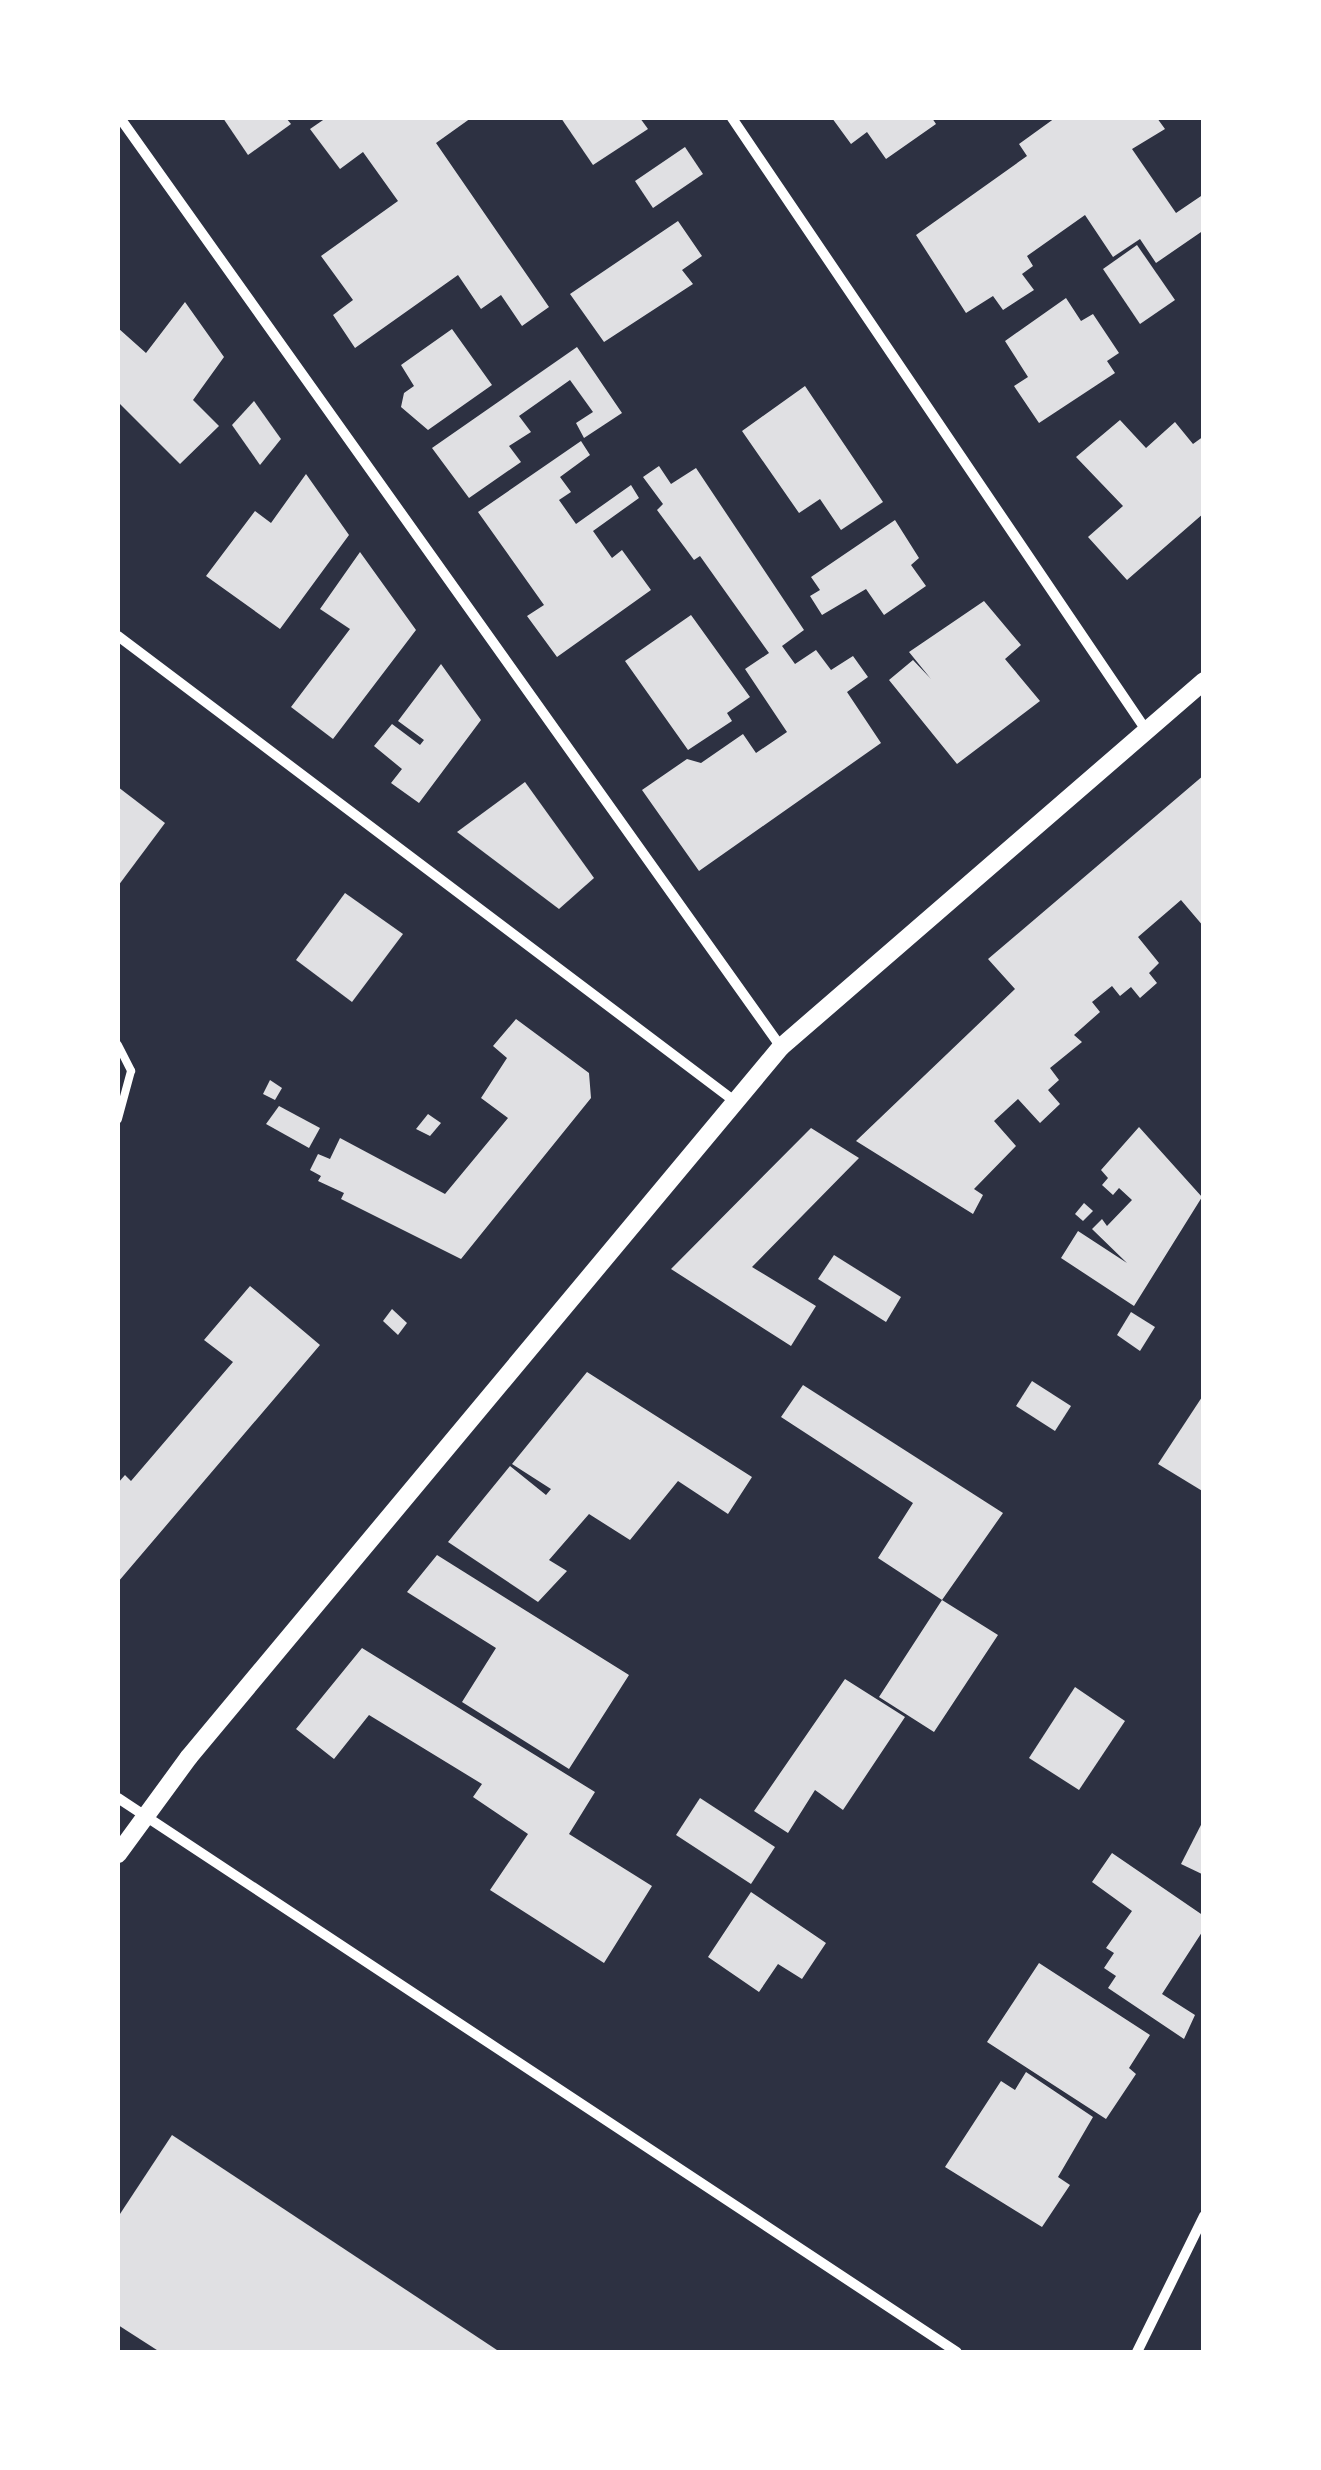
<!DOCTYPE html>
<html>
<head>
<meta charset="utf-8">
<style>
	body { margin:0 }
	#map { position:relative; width:1321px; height:2470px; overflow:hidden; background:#2d3142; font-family:"Space Grotesk",sans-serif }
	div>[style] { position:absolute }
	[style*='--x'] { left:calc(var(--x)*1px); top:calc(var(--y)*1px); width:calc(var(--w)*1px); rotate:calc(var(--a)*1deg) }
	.building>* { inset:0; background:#e0e0e3 }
	.service>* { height:8px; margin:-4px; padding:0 4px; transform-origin:4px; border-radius:4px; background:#fff }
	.minor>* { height:10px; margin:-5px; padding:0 5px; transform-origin:5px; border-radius:5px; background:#fff }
	.tertiary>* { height:18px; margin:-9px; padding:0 9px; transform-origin:9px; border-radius:9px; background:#fff }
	span { translate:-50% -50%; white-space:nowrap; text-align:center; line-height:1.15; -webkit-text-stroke:9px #fff; paint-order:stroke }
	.frame { position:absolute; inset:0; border:120px solid #fff; pointer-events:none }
</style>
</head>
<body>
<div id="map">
	<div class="building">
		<i style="clip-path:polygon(223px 118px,286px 118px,291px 124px,248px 155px)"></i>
		<i style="clip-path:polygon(326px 118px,471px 118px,436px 143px,549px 307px,522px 326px,501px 295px,481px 309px,458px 275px,355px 348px,333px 315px,353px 300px,321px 256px,398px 201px,363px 152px,340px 169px,310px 129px)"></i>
		<i style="clip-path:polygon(561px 118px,640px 118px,648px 129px,593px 165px)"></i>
		<i style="clip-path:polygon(832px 118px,932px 118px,936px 124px,886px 159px,867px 132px,851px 144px)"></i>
		<i style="clip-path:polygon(1055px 118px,1157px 118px,1165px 129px,1132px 149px,1176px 213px,1204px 194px,1204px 230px,1156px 263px,1140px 239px,1113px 257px,1085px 215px,1027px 256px,1033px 266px,1022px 274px,1034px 290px,1003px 310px,993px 296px,966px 313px,916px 235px,1027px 156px,1019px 144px)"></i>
		<i style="clip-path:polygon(685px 147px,703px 174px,653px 208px,635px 181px)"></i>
		<i style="clip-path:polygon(678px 221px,702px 256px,682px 270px,693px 284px,604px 342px,570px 294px)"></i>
		<i style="clip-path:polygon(1137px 245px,1175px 300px,1140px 324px,1103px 269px)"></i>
		<i style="clip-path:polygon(1066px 298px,1081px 321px,1093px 314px,1119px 353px,1107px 361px,1115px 373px,1039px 423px,1014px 386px,1028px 377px,1005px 341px)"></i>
		<i style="clip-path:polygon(185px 302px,224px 357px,193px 400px,219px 426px,180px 464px,118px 402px,118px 328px,146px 353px)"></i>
		<i style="clip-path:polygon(452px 329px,492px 385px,428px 430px,401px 407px,404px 393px,414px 386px,401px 365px)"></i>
		<i style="clip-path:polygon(577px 347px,622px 413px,584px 438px,576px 423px,593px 412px,570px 380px,519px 416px,531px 432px,509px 446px,521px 462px,469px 498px,432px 448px)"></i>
		<i style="clip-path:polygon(805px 386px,883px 502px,841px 530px,820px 499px,799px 513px,742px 431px)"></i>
		<i style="clip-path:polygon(254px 401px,281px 439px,260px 465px,232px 425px)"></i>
		<i style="clip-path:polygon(1120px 420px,1146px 448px,1175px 422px,1193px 444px,1204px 436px,1204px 513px,1127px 580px,1088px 537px,1123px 506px,1076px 457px)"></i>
		<i style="clip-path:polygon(581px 441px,590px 455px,560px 477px,571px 492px,559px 500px,576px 524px,631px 485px,639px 498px,593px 531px,612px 558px,622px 550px,651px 590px,557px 657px,527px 616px,544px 605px,478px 512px)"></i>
		<i style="clip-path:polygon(659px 466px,671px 484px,696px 468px,804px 630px,782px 646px,795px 664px,816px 650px,831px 670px,853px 656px,868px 677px,847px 692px,881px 743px,699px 871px,642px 790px,687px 759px,701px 763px,743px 734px,756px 753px,787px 732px,745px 669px,769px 653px,700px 556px,694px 560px,657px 510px,663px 504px,643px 477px)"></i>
		<i style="clip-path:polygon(306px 474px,349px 535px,280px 629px,206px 576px,255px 511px,271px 523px)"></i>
		<i style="clip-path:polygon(895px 520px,919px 558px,911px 565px,926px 586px,884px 615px,866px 589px,822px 615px,810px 596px,820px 590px,811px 577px)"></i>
		<i style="clip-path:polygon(360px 552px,416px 630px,333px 739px,291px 707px,350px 629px,320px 609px)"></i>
		<i style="clip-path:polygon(984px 601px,1021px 645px,1005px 659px,1040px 701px,957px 764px,889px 680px,913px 660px,931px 679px,909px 652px)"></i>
		<i style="clip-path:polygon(691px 615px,750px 697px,727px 713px,732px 721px,688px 750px,625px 661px)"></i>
		<i style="clip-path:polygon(441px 664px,481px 720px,419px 803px,391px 783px,402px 769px,374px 746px,392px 724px,420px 745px,424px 740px,398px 721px)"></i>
		<i style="clip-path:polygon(1204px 775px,1204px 927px,1181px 900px,1138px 937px,1159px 963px,1149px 973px,1157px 983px,1140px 998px,1131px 987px,1120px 996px,1112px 986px,1092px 1002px,1100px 1012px,1074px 1035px,1082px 1042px,1050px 1068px,1059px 1080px,1048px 1090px,1060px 1104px,1040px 1123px,1018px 1099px,994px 1121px,1016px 1146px,974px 1189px,983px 1195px,973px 1214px,856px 1141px,1015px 989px,988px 959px)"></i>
		<i style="clip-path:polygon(525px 782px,594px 878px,559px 909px,457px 832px)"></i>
		<i style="clip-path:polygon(118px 787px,165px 823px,118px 886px)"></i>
		<i style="clip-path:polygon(345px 893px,403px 934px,352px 1002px,296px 960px)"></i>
		<i style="clip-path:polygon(516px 1019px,589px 1073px,591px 1098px,461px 1259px,341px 1199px,344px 1193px,318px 1181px,321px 1176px,310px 1170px,318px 1154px,330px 1159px,340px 1138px,445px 1194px,508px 1118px,481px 1098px,507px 1058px,493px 1046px)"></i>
		<i style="clip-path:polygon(270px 1080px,282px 1088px,275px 1100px,263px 1094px)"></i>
		<i style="clip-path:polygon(279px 1106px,320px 1128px,309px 1148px,266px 1124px)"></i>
		<i style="clip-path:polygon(428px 1114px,441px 1123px,430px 1136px,416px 1129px)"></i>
		<i style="clip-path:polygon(1139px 1127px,1202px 1197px,1134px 1306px,1061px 1258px,1078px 1231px,1127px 1263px,1092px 1229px,1102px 1219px,1107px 1226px,1132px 1200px,1119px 1188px,1113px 1195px,1102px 1185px,1108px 1178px,1101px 1170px)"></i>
		<i style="clip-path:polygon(811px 1128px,859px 1158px,752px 1267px,816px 1306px,791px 1346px,671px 1269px)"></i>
		<i style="clip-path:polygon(1084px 1203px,1093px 1211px,1083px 1221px,1075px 1214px)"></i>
		<i style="clip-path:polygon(834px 1255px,901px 1297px,886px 1322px,818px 1279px)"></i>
		<i style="clip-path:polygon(250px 1286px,320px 1345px,118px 1582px,118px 1483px,125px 1475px,131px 1481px,233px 1362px,204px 1340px)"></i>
		<i style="clip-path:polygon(392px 1309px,407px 1323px,398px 1335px,383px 1321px)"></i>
		<i style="clip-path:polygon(1131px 1312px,1155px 1327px,1140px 1351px,1117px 1335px)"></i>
		<i style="clip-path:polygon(587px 1372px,752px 1477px,728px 1514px,678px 1481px,630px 1540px,589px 1514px,549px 1560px,567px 1571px,538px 1602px,448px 1542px,510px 1466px,546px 1495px,551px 1489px,512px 1464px)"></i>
		<i style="clip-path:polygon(1032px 1381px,1071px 1406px,1055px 1431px,1016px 1406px)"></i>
		<i style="clip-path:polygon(803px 1385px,1003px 1513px,942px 1600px,998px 1635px,934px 1732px,879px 1697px,942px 1600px,878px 1558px,913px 1503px,781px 1417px)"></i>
		<i style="clip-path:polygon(1204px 1394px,1204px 1492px,1158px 1464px)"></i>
		<i style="clip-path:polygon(437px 1555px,629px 1675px,569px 1769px,462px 1702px,496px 1648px,407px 1592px)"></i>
		<i style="clip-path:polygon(362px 1648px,595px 1792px,569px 1834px,652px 1886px,604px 1963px,490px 1890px,528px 1834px,473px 1797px,482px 1784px,369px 1715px,334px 1759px,296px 1729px)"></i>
		<i style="clip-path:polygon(845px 1679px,905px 1717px,843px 1810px,815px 1790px,788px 1833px,754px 1811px)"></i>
		<i style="clip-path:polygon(1075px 1687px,1125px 1721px,1079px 1790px,1029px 1758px)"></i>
		<i style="clip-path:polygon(700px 1798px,775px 1847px,751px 1884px,676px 1835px)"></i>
		<i style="clip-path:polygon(1204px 1819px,1204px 1875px,1181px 1864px)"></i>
		<i style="clip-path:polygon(1112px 1853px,1204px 1916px,1204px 1929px,1162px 1994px,1195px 2015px,1184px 2039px,1108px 1988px,1116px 1976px,1104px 1968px,1114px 1953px,1106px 1948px,1132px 1911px,1092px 1882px)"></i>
		<i style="clip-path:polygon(751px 1892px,826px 1943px,802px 1979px,778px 1964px,759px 1992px,708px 1957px)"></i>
		<i style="clip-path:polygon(1039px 1963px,1150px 2035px,1129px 2068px,1136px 2074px,1106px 2119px,987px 2042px)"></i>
		<i style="clip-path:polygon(1026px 2072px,1093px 2117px,1058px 2177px,1070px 2185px,1042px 2227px,945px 2167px,1001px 2081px,1015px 2090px)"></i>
		<i style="clip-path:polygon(172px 2135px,500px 2352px,160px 2352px,118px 2325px,118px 2217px)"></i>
	</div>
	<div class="service">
		<i style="--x:118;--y:1045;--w:29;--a:63"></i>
		<i style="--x:131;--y:1071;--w:50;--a:105.2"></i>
	</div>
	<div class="minor">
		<i style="--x:120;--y:118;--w:1140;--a:54.57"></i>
		<i style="--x:732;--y:118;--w:739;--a:55.92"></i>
		<i style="--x:118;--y:636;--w:770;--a:37.03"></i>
		<i style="--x:118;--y:1798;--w:1005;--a:33.44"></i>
		<i style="--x:1137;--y:2352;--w:152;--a:-63.8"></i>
	</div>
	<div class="tertiary">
		<i style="--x:118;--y:1854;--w:120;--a:-53.8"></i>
		<i style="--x:189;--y:1757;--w:924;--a:-50.18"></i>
		<i style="--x:781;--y:1047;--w:559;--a:-40.87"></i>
	</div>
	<div class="frame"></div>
</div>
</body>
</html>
